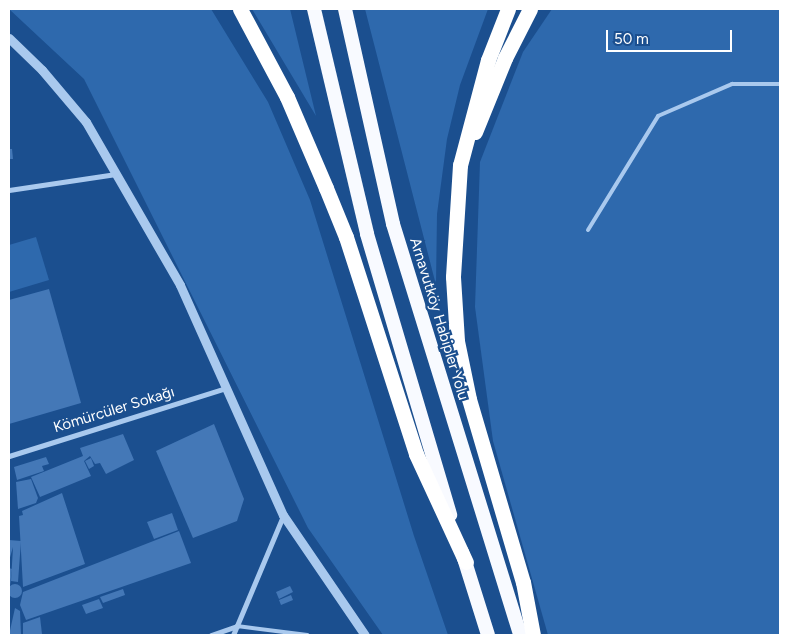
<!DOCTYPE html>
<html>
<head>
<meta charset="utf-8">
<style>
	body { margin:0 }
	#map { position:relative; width:789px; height:644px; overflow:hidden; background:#1b4f8f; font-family:Figtree,sans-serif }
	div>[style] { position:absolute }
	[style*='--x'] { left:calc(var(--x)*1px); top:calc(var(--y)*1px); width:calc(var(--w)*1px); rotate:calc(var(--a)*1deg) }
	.green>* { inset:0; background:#2e69ad }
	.building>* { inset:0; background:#4478b7 }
	.round { border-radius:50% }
	.service>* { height:4px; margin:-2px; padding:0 2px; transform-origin:2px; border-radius:2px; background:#a9c9ee }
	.minor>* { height:5px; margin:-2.5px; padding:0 2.5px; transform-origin:2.5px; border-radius:2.5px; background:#a9c9ee }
	.tertiary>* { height:9px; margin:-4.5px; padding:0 4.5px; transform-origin:4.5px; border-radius:4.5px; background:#a9c9ee }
	.trunk>* { height:14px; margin:-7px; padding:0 7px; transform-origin:7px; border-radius:7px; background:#f8faff }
	.motorway>* { height:15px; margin:-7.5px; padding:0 7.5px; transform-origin:7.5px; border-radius:7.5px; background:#fff }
	span { translate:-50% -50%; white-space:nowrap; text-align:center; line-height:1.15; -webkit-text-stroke:4.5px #1b4f8f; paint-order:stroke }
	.street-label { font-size:15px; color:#fff }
	.frame { position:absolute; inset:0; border:10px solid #fff; pointer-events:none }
	.scale { position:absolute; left:606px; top:30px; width:126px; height:22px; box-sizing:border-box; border:2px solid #fff; border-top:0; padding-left:6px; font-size:15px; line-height:18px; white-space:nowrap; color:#fff; -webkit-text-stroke:4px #1b4f8f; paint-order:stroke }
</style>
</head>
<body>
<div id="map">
	<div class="green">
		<i style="clip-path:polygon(9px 9px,211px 9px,268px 102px,310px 200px,414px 536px,448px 635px,383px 635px,308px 528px,84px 79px)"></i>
		<i style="clip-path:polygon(252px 9px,290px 9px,316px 116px,255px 14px)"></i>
		<i style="clip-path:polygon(365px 9px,488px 9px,460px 85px,447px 139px,437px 214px,436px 285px)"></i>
		<i style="clip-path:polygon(552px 9px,780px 9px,780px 635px,548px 635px,493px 441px,475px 307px,480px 162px,523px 52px)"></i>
		<i style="clip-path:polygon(36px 237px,49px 280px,9px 292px,9px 245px)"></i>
	</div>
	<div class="building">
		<i style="clip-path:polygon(9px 149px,12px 149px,13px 159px,9px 159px)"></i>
		<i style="clip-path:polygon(49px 289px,81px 403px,9px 424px,9px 300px)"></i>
		<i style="clip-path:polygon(214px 424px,244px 499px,237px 521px,193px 538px,156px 451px)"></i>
		<i style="clip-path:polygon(123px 434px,134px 460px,106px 474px,100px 463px,95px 464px,90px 456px,84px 461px,91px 476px,40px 497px,31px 477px,83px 456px,80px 448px)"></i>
		<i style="clip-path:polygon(46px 457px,49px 464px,42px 466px,44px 471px,17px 480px,14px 467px)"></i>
		<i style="clip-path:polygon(91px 458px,94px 466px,89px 469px,85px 461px)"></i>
		<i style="clip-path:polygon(31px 479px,38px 498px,36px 503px,18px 509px,16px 482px)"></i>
		<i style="clip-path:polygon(62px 493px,85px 564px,23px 587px,19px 516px,23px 515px,22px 511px)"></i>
		<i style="clip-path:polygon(172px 513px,178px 530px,154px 539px,147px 522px)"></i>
		<i style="clip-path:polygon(179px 531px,191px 563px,26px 620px,20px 605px,23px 592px)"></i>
		<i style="clip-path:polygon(9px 540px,21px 541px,18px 582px,11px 581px,13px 547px,9px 561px)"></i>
		<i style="clip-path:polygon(9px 568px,12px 569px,10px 586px,9px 586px)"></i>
		<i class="round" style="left:8px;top:584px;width:14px;height:14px"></i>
		<i style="clip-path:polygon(290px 586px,293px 592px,279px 599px,276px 592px)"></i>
		<i style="clip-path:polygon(123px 589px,125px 595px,103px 603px,100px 597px)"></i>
		<i style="clip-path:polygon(291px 595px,293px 600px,281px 605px,279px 600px)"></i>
		<i style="clip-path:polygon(99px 599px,103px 608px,86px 614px,82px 605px)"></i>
		<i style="clip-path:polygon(15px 608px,20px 611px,21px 635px,9px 635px)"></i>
		<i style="clip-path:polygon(40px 617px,42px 634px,23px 635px,23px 623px)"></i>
	</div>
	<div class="service">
		<i style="--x:588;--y:230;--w:134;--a:-58.4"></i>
		<i style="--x:658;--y:116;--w:81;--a:-23.4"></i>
		<i style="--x:732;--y:84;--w:48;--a:0"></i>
		<i style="--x:237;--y:626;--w:71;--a:7.3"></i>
	</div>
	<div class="minor">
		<i style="--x:9;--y:190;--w:108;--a:-8.5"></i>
		<i style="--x:9;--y:456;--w:227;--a:-17.4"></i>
		<i style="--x:211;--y:635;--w:28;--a:-19"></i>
		<i style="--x:233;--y:635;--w:129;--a:-67.2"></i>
	</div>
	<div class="tertiary">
		<i style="--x:9;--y:38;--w:46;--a:44.1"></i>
		<i style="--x:42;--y:70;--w:68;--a:49.8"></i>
		<i style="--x:86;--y:122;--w:188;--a:60"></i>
		<i style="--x:180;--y:285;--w:252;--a:65.9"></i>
		<i style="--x:283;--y:515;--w:145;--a:55.7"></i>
	</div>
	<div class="trunk">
		<i style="--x:314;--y:9;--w:231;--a:76.7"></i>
		<i style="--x:367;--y:234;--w:293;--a:73.5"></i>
		<i style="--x:345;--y:9;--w:220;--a:77.4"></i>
		<i style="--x:393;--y:224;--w:430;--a:72.8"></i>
		<i style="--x:462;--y:552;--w:87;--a:72.6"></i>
	</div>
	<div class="motorway">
		<i style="--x:240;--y:9;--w:100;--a:61.9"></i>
		<i style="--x:287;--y:97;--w:99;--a:66.8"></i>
		<i style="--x:326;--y:188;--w:53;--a:67.8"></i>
		<i style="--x:346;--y:237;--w:228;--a:72.1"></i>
		<i style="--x:416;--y:454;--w:119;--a:65.2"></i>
		<i style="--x:508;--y:9;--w:55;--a:111.4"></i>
		<i style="--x:488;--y:60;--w:109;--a:104.9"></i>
		<i style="--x:460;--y:165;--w:112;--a:93.6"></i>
		<i style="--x:453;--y:277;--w:64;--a:86.4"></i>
		<i style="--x:457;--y:341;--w:59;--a:78.3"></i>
		<i style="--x:469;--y:399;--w:191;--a:73.6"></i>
		<i style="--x:523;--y:582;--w:54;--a:79.3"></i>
		<i style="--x:475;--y:132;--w:80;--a:-67.9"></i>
		<i style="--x:505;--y:58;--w:55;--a:-63"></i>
	</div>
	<div class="street-label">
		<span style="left:439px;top:319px;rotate:73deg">Arnavutköy Habipler Yolu</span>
		<span style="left:114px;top:410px;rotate:-17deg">Kömürcüler Sokağı</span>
	</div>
	<div class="frame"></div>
	<div class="scale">50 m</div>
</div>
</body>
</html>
